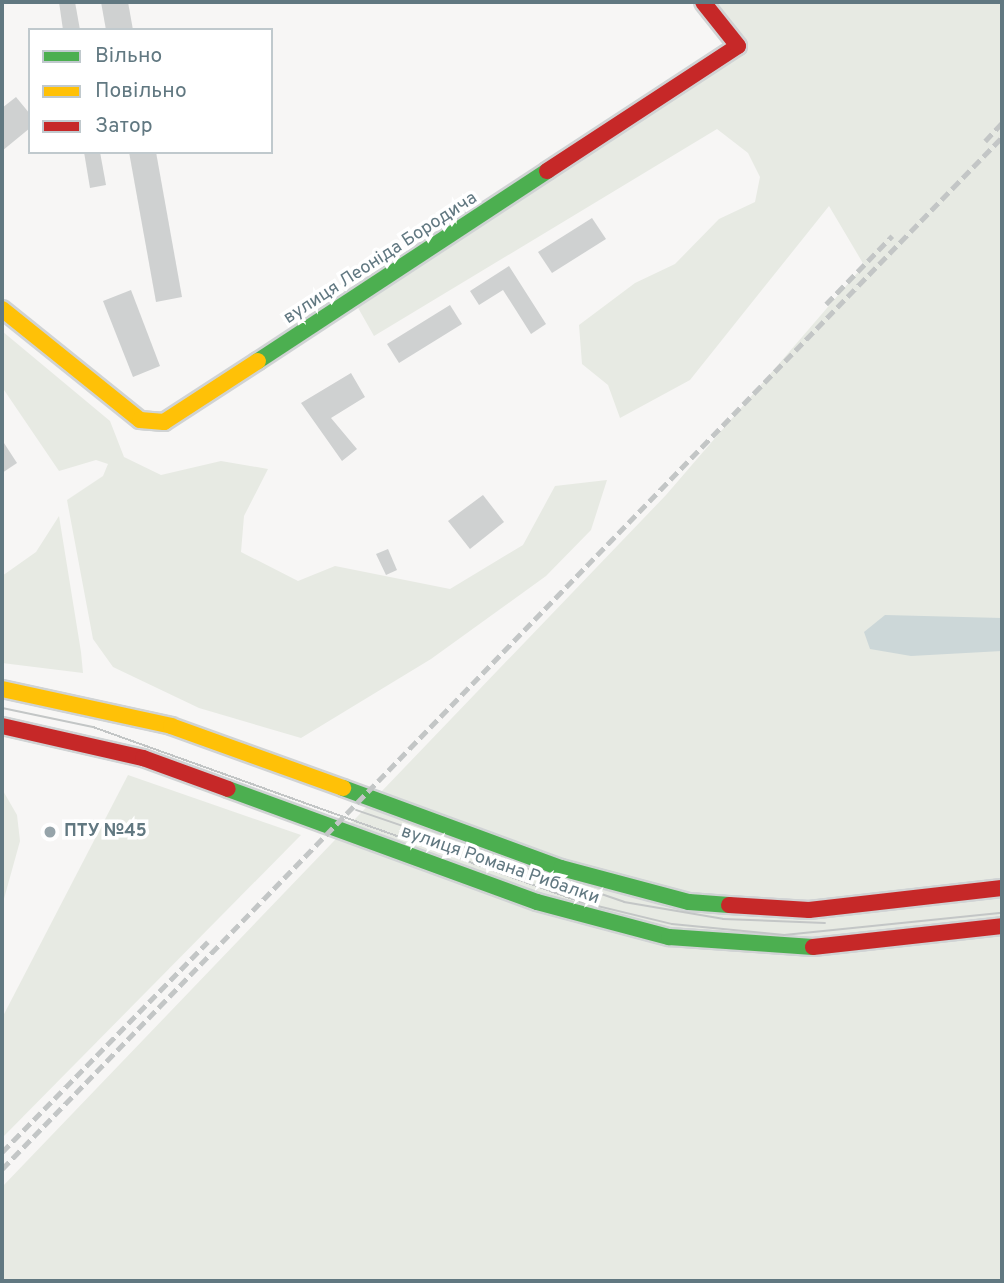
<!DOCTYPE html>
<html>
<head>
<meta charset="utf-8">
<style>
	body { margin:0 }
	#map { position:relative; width:1004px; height:1283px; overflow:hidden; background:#f7f6f5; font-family:Overpass,sans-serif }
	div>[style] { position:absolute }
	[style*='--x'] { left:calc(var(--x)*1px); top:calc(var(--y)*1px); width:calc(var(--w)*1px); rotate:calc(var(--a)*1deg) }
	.green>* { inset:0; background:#e7eae3 }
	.water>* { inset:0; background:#ccd7d8 }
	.building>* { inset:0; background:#cfd1d1 }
	.roads { filter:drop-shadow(2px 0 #d0d3d4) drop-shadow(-2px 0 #d0d3d4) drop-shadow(0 2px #d0d3d4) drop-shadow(0 -2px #d0d3d4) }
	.fast>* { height:16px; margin:-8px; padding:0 8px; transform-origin:8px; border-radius:8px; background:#4caf50 }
	.slow>* { height:16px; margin:-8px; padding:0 8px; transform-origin:8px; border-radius:8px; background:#ffc107 }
	.jam>* { height:16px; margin:-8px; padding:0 8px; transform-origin:8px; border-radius:8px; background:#c62828 }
	.tram>* { height:2px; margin:-1px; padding:0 1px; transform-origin:1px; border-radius:1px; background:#c3c6c6 }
	.rail>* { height:4.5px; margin-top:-2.25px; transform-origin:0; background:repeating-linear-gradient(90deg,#c3c6c6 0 10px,transparent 0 15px) }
	.dots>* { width:19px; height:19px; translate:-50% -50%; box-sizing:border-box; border:4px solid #fff; border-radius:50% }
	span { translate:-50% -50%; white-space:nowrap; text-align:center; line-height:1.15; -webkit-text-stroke:7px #fff; paint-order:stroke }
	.street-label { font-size:18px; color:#617881 }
	.poi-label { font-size:18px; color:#617881; font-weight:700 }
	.left { translate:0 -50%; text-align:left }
	.frame { position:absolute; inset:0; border:4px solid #617881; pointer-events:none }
	.legend { position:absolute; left:28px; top:28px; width:245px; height:126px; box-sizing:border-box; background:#fff; border:2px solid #c0c9cd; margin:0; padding:9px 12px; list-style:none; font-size:21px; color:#617881 }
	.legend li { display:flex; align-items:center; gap:14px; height:35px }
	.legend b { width:35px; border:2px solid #c0c9cd }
</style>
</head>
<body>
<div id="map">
	<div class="green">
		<i style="clip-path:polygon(703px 2px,1002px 2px,1002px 1281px,2px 1281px,2px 1187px,666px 495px,864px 265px,829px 206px,690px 380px,620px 418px,608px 385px,582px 364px,579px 325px,635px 283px,675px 264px,719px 219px,755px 202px,760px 177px,748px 153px,717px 129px,374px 336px,353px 299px,737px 46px)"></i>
		<i style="clip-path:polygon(2px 331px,110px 421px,124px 457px,161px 475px,221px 461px,268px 469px,244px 516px,241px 552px,298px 581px,335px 566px,450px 589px,523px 545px,555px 486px,607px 480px,591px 530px,546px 576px,431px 659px,301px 738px,199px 708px,113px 667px,93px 639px,67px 500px,103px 476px,108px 464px,96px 460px,59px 471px,2px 387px)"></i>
		<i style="clip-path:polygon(59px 516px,81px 652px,83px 673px,2px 663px,2px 576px,36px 552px)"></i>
		<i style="clip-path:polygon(128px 775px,301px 835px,2px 1138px,2px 1018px)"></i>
		<i style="clip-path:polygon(2px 789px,17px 815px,20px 841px,2px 906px)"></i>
	</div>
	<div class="water">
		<i style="clip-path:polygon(885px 615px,1002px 618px,1002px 651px,911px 656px,870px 649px,864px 632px)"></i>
	</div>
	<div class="building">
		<i style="clip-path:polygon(59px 2px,75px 2px,80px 30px,63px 30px)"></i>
		<i style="clip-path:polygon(101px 2px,128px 2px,133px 30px,106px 30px)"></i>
		<i style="clip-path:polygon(16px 97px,30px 114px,30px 128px,2px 151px,2px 108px)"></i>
		<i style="clip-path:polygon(84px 152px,100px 152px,106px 185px,90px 188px)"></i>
		<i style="clip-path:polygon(129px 152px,156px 152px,182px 297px,156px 302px)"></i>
		<i style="clip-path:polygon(592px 218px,606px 239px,552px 273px,538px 252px)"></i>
		<i style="clip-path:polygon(509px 266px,546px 324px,531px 334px,503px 290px,479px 305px,470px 291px)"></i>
		<i style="clip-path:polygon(131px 290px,160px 366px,133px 377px,103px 301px)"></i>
		<i style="clip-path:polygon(450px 305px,462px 324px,399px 363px,387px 344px)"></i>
		<i style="clip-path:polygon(351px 373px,365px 397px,331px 418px,357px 449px,342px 461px,301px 403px)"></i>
		<i style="clip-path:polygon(2px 440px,17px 463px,2px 473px)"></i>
		<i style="clip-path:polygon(483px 495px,504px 522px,470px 549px,448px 521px)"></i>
		<i style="clip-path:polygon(388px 549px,397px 570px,386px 575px,376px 554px)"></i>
	</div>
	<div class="roads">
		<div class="fast">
			<i style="--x:258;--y:361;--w:346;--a:-33.3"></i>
			<i style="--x:343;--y:788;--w:232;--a:20.2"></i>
			<i style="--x:561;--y:868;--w:132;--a:14.9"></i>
			<i style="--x:689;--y:902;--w:40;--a:4.3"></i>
			<i style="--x:228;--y:789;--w:329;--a:20.1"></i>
			<i style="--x:537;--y:902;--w:137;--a:14.9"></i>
			<i style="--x:669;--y:937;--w:144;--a:4"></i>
		</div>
		<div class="slow">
			<i style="--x:2;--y:309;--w:177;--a:38.8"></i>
			<i style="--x:140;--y:420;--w:24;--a:5"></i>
			<i style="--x:164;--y:422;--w:112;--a:-33"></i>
			<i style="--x:2;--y:689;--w:173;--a:12.3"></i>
			<i style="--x:171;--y:726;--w:183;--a:19.8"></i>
		</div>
		<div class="jam">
			<i style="--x:547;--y:171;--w:228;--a:-33.2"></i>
			<i style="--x:738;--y:46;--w:56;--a:-128.5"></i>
			<i style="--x:2;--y:726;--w:145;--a:12.8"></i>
			<i style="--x:143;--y:758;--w:90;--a:20"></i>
			<i style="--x:729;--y:905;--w:80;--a:3.6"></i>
			<i style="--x:809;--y:910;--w:194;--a:-6.5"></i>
			<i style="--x:813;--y:947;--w:190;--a:-6.3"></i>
		</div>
	</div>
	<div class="tram">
		<i style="--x:2;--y:708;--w:93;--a:11.8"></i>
		<i style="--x:93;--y:727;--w:518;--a:19.73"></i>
		<i style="--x:581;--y:902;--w:94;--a:13.6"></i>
		<i style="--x:672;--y:924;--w:113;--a:5.6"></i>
		<i style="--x:784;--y:935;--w:219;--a:-5.8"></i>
		<i style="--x:356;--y:810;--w:283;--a:18.9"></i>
		<i style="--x:624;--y:902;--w:100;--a:9.7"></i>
		<i style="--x:723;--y:919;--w:102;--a:2.2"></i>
	</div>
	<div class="rail">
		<i style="--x:985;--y:141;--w:25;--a:-47"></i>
		<i style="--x:826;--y:304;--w:95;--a:-45.9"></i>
		<i style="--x:2;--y:1152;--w:294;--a:-45.6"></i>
		<i style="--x:2;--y:1169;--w:1437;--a:-45.9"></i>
	</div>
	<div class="dots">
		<i style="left:50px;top:832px;background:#96a4aa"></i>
	</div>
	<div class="street-label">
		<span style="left:381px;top:259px;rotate:-33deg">вулиця Леоніда Бородича</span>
		<span style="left:500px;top:866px;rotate:19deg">вулиця Романа Рибалки</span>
	</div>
	<div class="poi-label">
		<span class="left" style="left:64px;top:832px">ПТУ №45</span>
	</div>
	<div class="frame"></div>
	<ul class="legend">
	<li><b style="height:9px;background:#4caf50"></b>Вільно</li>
	<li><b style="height:9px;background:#ffc107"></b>Повільно</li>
	<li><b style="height:9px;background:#c62828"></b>Затор</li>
	</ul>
</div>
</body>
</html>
